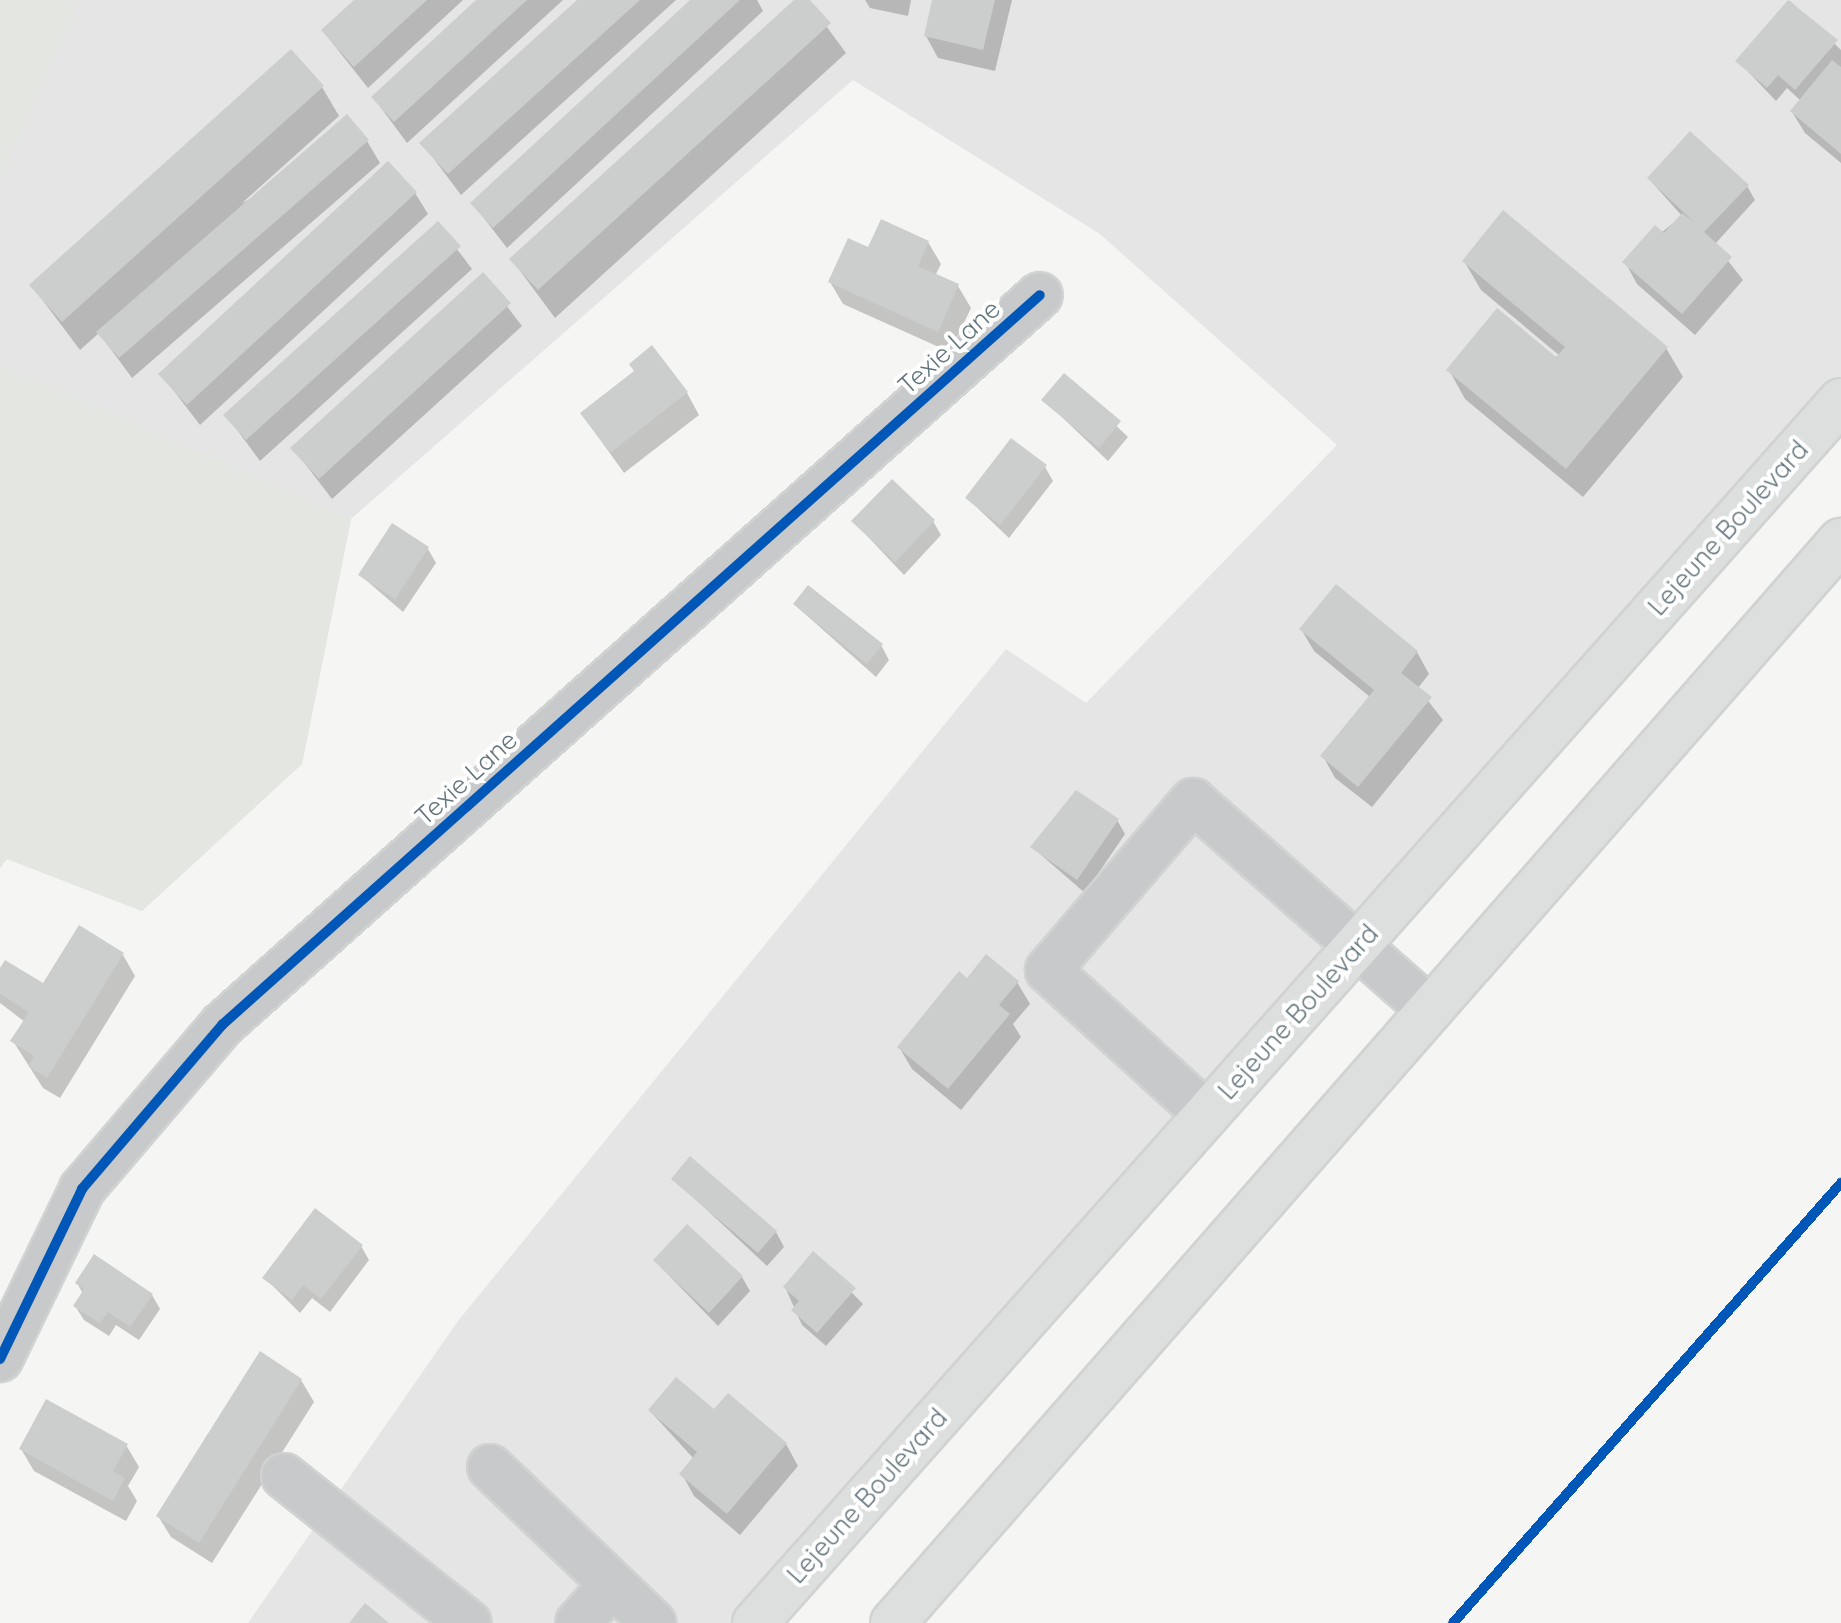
<!DOCTYPE html>
<html>
<head>
<meta charset="utf-8">
<style>
	body { margin:0 }
	#map { position:relative; width:1841px; height:1623px; overflow:hidden; background:#f5f5f4; font-family:Quicksand,sans-serif }
	div>[style] { position:absolute }
	[style*='--x'] { left:calc(var(--x)*1px); top:calc(var(--y)*1px); width:calc(var(--w)*1px); rotate:calc(var(--a)*1deg) }
	.built>* { inset:0; background:#e4e5e4 }
	.green>* { inset:0; background:#e4e7e1 }
	.shadow>* { inset:0; background:#0003 }
	.building>* { inset:0; background:#cccece }
	.roads { filter:drop-shadow(2px 0 #d1d2d2) drop-shadow(-2px 0 #d1d2d2) drop-shadow(0 2px #d1d2d2) drop-shadow(0 -2px #d1d2d2) }
	.minor>* { height:44px; margin:-22px; padding:0 22px; transform-origin:22px; border-radius:22px; background:#c7c9ca }
	.highway>* { height:44px; margin:-22px; padding:0 22px; transform-origin:22px; border-radius:22px; background:#dddede }
	.cycleway>* { height:10px; margin:-5px; padding:0 5px; transform-origin:5px; border-radius:5px; background:#0057b8 }
	span { translate:-50% -50%; white-space:nowrap; text-align:center; line-height:1.15; -webkit-text-stroke:8px #fff; paint-order:stroke }
	.street-label { font-size:26px; color:#63757c }
</style>
</head>
<body>
<div id="map">
	<div class="built">
		<i style="clip-path:polygon(0 0,1841px 0,1841px 401px,755px 1623px,248px 1623px,458px 1321px,1006px 649px,1086px 703px,1337px 445px,1100px 234px,853px 80px,351px 519px,302px 764px,142px 911px,7px 859px,0 868px)"></i>
	</div>
	<div class="green">
		<i style="clip-path:polygon(0 0,79px 0,0 178px)"></i>
		<i style="clip-path:polygon(0 364px,351px 519px,302px 764px,142px 911px,7px 859px,0 868px)"></i>
	</div>
	<div class="shadow">
		<i style="clip-path:polygon(357px 0,463px 0,368px 88px,323px 31px)"></i>
		<i style="clip-path:polygon(479px 0,563px 0,407px 143px,373px 97px)"></i>
		<i style="clip-path:polygon(580px 0,676px 0,461px 195px,422px 143px)"></i>
		<i style="clip-path:polygon(693px 0,757px 0,763px 11px,507px 248px,473px 204px)"></i>
		<i style="clip-path:polygon(797px 0,807px 0,846px 53px,555px 318px,512px 260px)"></i>
		<i style="clip-path:polygon(865px 0,911px 0,908px 16px,870px 8px)"></i>
		<i style="clip-path:polygon(934px 0,1012px 0,995px 71px,938px 58px,926px 36px)"></i>
		<i style="clip-path:polygon(1790px 1px,1841px 50px,1841px 163px,1805px 133px,1792px 112px,1801px 101px,1787px 88px,1776px 101px,1738px 61px)"></i>
		<i style="clip-path:polygon(322px 87px,339px 116px,242px 203px,367px 141px,380px 163px,132px 378px,99px 333px,80px 350px,32px 286px)"></i>
		<i style="clip-path:polygon(1649px 179px,1747px 186px,1755px 200px,1715px 244px,1743px 280px,1695px 335px,1637px 284px,1625px 262px,1682px 216px)"></i>
		<i style="clip-path:polygon(415px 193px,428px 214px,200px 425px,161px 374px)"></i>
		<i style="clip-path:polygon(438px 224px,472px 269px,260px 461px,226px 415px)"></i>
		<i style="clip-path:polygon(928px 242px,941px 264px,935px 276px,958px 286px,971px 308px,950px 352px,843px 304px,830px 282px,869px 250px)"></i>
		<i style="clip-path:polygon(1464px 261px,1666px 348px,1683px 377px,1583px 497px,1465px 399px,1449px 370px,1560px 356px,1481px 290px)"></i>
		<i style="clip-path:polygon(483px 275px,522px 326px,332px 499px,293px 448px)"></i>
		<i style="clip-path:polygon(636px 372px,687px 393px,699px 415px,624px 473px,582px 414px)"></i>
		<i style="clip-path:polygon(1064px 376px,1128px 437px,1108px 461px,1044px 400px)"></i>
		<i style="clip-path:polygon(1045px 467px,1053px 481px,1009px 538px,967px 498px)"></i>
		<i style="clip-path:polygon(933px 521px,941px 535px,904px 575px,854px 522px)"></i>
		<i style="clip-path:polygon(428px 549px,436px 563px,403px 612px,360px 575px)"></i>
		<i style="clip-path:polygon(795px 605px,881px 645px,889px 660px,876px 677px)"></i>
		<i style="clip-path:polygon(1301px 629px,1417px 652px,1429px 674px,1418px 688px,1443px 720px,1372px 807px,1335px 778px,1323px 756px,1370px 697px,1314px 651px)"></i>
		<i style="clip-path:polygon(1117px 820px,1125px 834px,1085px 893px,1032px 847px)"></i>
		<i style="clip-path:polygon(123px 955px,135px 976px,60px 1098px,43px 1088px,13px 1041px,25px 1022px,0 1003px,0 972px,44px 986px)"></i>
		<i style="clip-path:polygon(967px 981px,1017px 982px,1030px 1004px,1013px 1024px,1021px 1037px,961px 1110px,912px 1069px,899px 1047px)"></i>
		<i style="clip-path:polygon(674px 1179px,776px 1232px,784px 1247px,767px 1266px)"></i>
		<i style="clip-path:polygon(361px 1246px,369px 1260px,330px 1312px,312px 1298px,300px 1313px,265px 1278px)"></i>
		<i style="clip-path:polygon(814px 1254px,863px 1304px,826px 1346px,802px 1325px,785px 1287px)"></i>
		<i style="clip-path:polygon(655px 1261px,742px 1277px,750px 1291px,718px 1326px)"></i>
		<i style="clip-path:polygon(77px 1283px,152px 1295px,160px 1309px,139px 1340px,116px 1325px,109px 1336px,84px 1320px,75px 1306px,83px 1294px)"></i>
		<i style="clip-path:polygon(301px 1380px,314px 1402px,212px 1563px,171px 1537px,158px 1516px)"></i>
		<i style="clip-path:polygon(650px 1411px,714px 1412px,786px 1444px,798px 1466px,740px 1535px,694px 1496px,682px 1474px,694px 1459px)"></i>
		<i style="clip-path:polygon(126px 1445px,139px 1467px,128px 1486px,137px 1501px,126px 1521px,34px 1471px,21px 1449px)"></i>
	</div>
	<div class="building">
		<i style="clip-path:polygon(354px 0,427px 0,354px 67px,321px 30px)"></i>
		<i style="clip-path:polygon(476px 0,527px 0,394px 122px,371px 97px)"></i>
		<i style="clip-path:polygon(577px 0,640px 0,448px 174px,419px 143px)"></i>
		<i style="clip-path:polygon(690px 0,740px 0,493px 228px,470px 203px)"></i>
		<i style="clip-path:polygon(794px 0,810px 0,831px 23px,538px 290px,509px 259px)"></i>
		<i style="clip-path:polygon(932px 0,995px 0,983px 50px,924px 36px)"></i>
		<i style="clip-path:polygon(1788px 0,1838px 40px,1795px 90px,1778px 75px,1767px 88px,1735px 61px)"></i>
		<i style="clip-path:polygon(291px 49px,324px 86px,62px 322px,29px 285px)"></i>
		<i style="clip-path:polygon(1832px 60px,1841px 67px,1841px 154px,1790px 111px)"></i>
		<i style="clip-path:polygon(347px 114px,369px 140px,119px 358px,96px 332px)"></i>
		<i style="clip-path:polygon(1690px 131px,1749px 185px,1704px 232px,1732px 257px,1682px 314px,1622px 262px,1655px 225px,1664px 233px,1682px 213px,1694px 222px,1647px 178px)"></i>
		<i style="clip-path:polygon(388px 161px,417px 192px,187px 405px,158px 374px)"></i>
		<i style="clip-path:polygon(1503px 210px,1668px 347px,1566px 469px,1446px 370px,1497px 308px,1556px 357px,1565px 347px,1462px 261px)"></i>
		<i style="clip-path:polygon(881px 219px,929px 241px,918px 266px,959px 284px,938px 332px,828px 282px,848px 238px,868px 247px)"></i>
		<i style="clip-path:polygon(438px 221px,461px 246px,246px 440px,223px 415px)"></i>
		<i style="clip-path:polygon(483px 272px,511px 303px,319px 479px,290px 448px)"></i>
		<i style="clip-path:polygon(652px 345px,688px 392px,610px 453px,580px 413px,634px 371px,629px 364px)"></i>
		<i style="clip-path:polygon(1064px 373px,1121px 421px,1099px 448px,1041px 400px)"></i>
		<i style="clip-path:polygon(1011px 438px,1047px 465px,1000px 525px,965px 498px)"></i>
		<i style="clip-path:polygon(892px 479px,935px 520px,895px 562px,851px 521px)"></i>
		<i style="clip-path:polygon(392px 523px,429px 547px,395px 599px,358px 575px)"></i>
		<i style="clip-path:polygon(1336px 584px,1418px 651px,1401px 673px,1432px 697px,1358px 787px,1320px 756px,1374px 690px,1299px 629px)"></i>
		<i style="clip-path:polygon(808px 585px,883px 644px,867px 664px,793px 604px)"></i>
		<i style="clip-path:polygon(1076px 790px,1119px 819px,1077px 880px,1030px 847px)"></i>
		<i style="clip-path:polygon(79px 925px,124px 953px,47px 1078px,28px 1066px,34px 1056px,10px 1041px,29px 1012px,0 994px,0 968px,5px 960px,43px 983px)"></i>
		<i style="clip-path:polygon(986px 954px,1019px 981px,999px 1005px,1010px 1014px,948px 1089px,897px 1047px,959px 971px,967px 978px)"></i>
		<i style="clip-path:polygon(690px 1156px,777px 1231px,758px 1253px,671px 1179px)"></i>
		<i style="clip-path:polygon(315px 1208px,363px 1245px,321px 1299px,303px 1285px,292px 1300px,262px 1278px)"></i>
		<i style="clip-path:polygon(687px 1224px,743px 1276px,709px 1313px,653px 1260px)"></i>
		<i style="clip-path:polygon(813px 1251px,856px 1288px,817px 1333px,791px 1310px,799px 1301px,783px 1287px)"></i>
		<i style="clip-path:polygon(94px 1254px,153px 1294px,130px 1327px,108px 1312px,100px 1323px,73px 1306px,84px 1289px,75px 1283px)"></i>
		<i style="clip-path:polygon(260px 1351px,302px 1379px,199px 1543px,156px 1516px)"></i>
		<i style="clip-path:polygon(676px 1377px,714px 1409px,728px 1393px,787px 1443px,727px 1514px,679px 1474px,697px 1452px,648px 1410px)"></i>
		<i style="clip-path:polygon(46px 1399px,128px 1444px,113px 1471px,125px 1478px,113px 1501px,19px 1449px)"></i>
		<i style="clip-path:polygon(365px 1603px,389px 1623px,349px 1623px)"></i>
	</div>
	<div class="roads">
		<div class="minor">
			<i style="--x:1206;--y:1114;--w:214;--a:-137.7"></i>
			<i style="--x:1048;--y:970;--w:223;--a:-49.4"></i>
			<i style="--x:1193;--y:801;--w:316;--a:41.4"></i>
			<i style="--x:0;--y:1359;--w:189;--a:-64.2"></i>
			<i style="--x:82;--y:1189;--w:216;--a:-49.5"></i>
			<i style="--x:222;--y:1025;--w:1096;--a:-41.75"></i>
			<i style="--x:490;--y:1467;--w:226;--a:43.7"></i>
			<i style="--x:284;--y:1476;--w:236;--a:38.5"></i>
			<i style="--x:578;--y:1623;--w:51;--a:-48.2"></i>
		</div>
		<div class="highway">
			<i style="--x:755;--y:1623;--w:1635;--a:-48.37"></i>
			<i style="--x:893;--y:1623;--w:1439;--a:-48.78"></i>
		</div>
	</div>
	<div class="cycleway">
		<i style="--x:0;--y:1359;--w:189;--a:-64.2"></i>
		<i style="--x:82;--y:1189;--w:216;--a:-49.5"></i>
		<i style="--x:222;--y:1025;--w:1096;--a:-41.75"></i>
		<i style="--x:1453;--y:1623;--w:587;--a:-48.59"></i>
	</div>
	<div class="street-label">
		<span style="left:949px;top:347px;rotate:-42deg">Texie Lane</span>
		<span style="left:1728px;top:528px;rotate:-48deg">Lejeune Boulevard</span>
		<span style="left:466px;top:778px;rotate:-42deg">Texie Lane</span>
		<span style="left:1298px;top:1012px;rotate:-48deg">Lejeune Boulevard</span>
		<span style="left:867px;top:1496px;rotate:-48deg">Lejeune Boulevard</span>
	</div>
</div>
</body>
</html>
